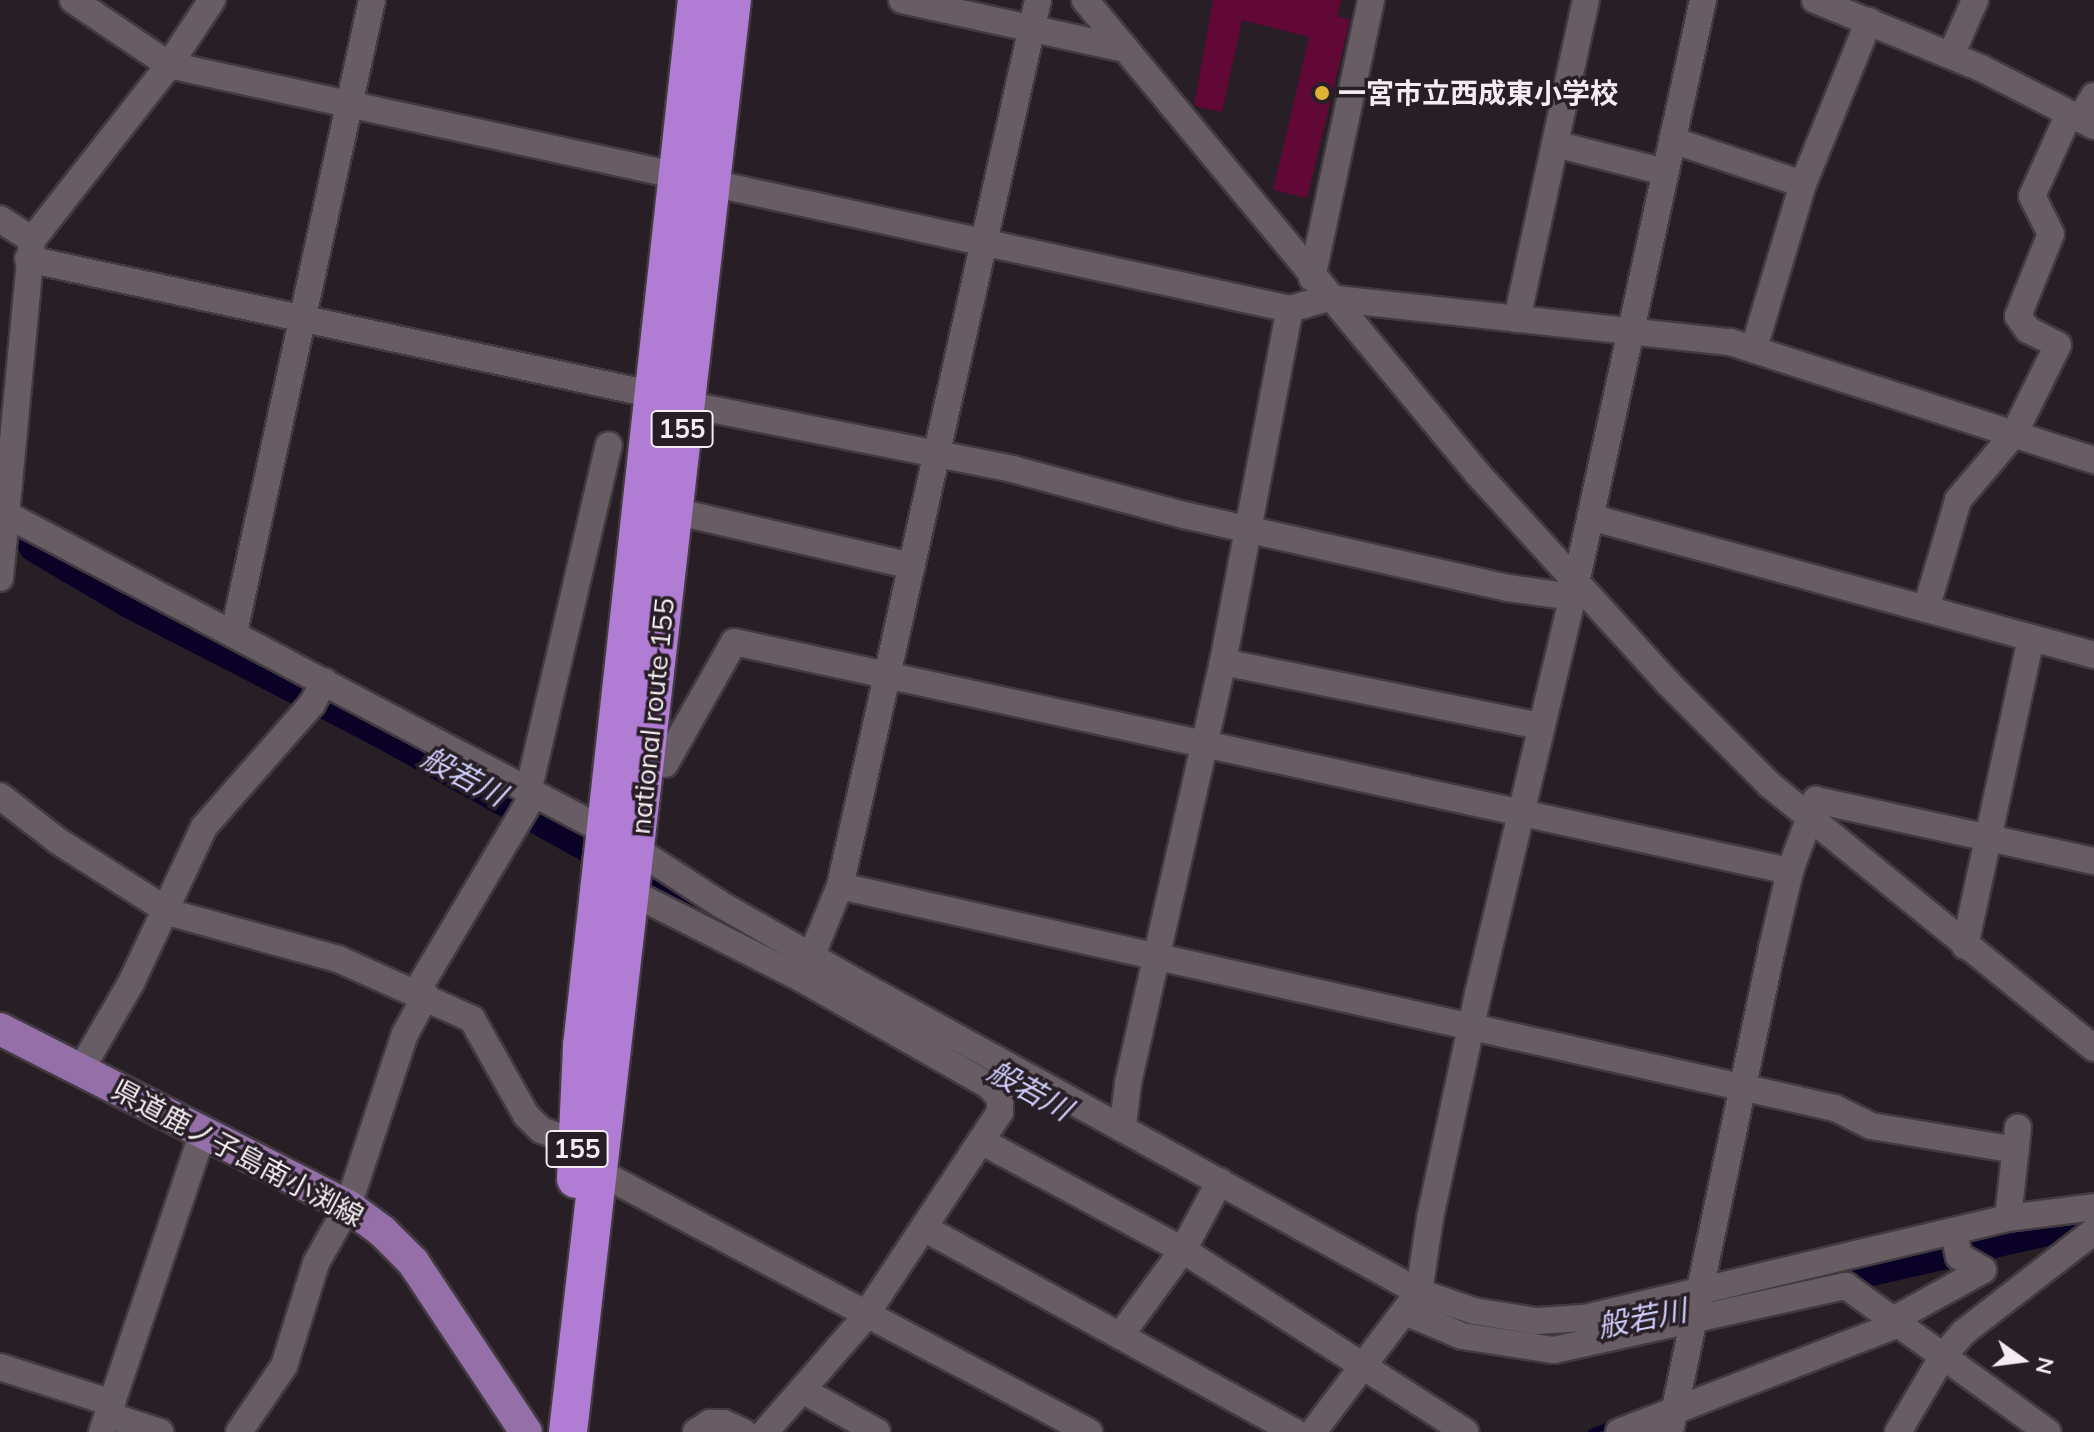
<!DOCTYPE html>
<html>
<head>
<meta charset="utf-8">
<style>
	body { margin:0 }
	#map { position:relative; width:2094px; height:1432px; overflow:hidden; background:#281e26; font-family:Mulish,"Noto Sans JP",sans-serif }
	div>[style] { position:absolute }
	[style*='--x'] { left:calc(var(--x)*1px); top:calc(var(--y)*1px); width:calc(var(--w)*1px); rotate:calc(var(--a)*1deg) }
	.stream>* { height:6px; margin:-3px; padding:0 3px; transform-origin:3px; border-radius:3px; background:#0a0126 }
	.river>* { height:34px; margin:-17px; padding:0 17px; transform-origin:17px; border-radius:17px; background:#0a0126 }
	.building>* { inset:0; background:#620836 }
	.roads { filter:drop-shadow(2px 0 #423a41) drop-shadow(-2px 0 #423a41) drop-shadow(0 2px #423a41) drop-shadow(0 -2px #423a41) }
	.minor>* { height:26px; margin:-13px; padding:0 13px; transform-origin:13px; border-radius:13px; background:#685c65 }
	.major>* { height:32px; margin:-16px; padding:0 16px; transform-origin:16px; border-radius:16px; background:#946fa8 }
	.highway>* { height:38px; margin:-19px; padding:0 19px; transform-origin:19px; border-radius:19px; background:#b17cd4 }
	.dots>* { width:22px; height:22px; translate:-50% -50%; box-sizing:border-box; border:4px solid #281e26; border-radius:50% }
	span { translate:-50% -50%; white-space:nowrap; text-align:center; line-height:1.15; -webkit-text-stroke:7px #281e26; paint-order:stroke }
	.shield-label span { padding:2px 6px; background:#281e26; border:2px solid; border-radius:6px; -webkit-text-stroke-width:0 }
	.shield-label { font-size:26px; color:#f3ecf1; font-weight:700 }
	.poi-label { font-size:28px; color:#f3ecf1; font-weight:700 }
	.left { translate:0 -50%; text-align:left }
	.street-label { font-size:28px; color:#f3ecf1 }
	.water-label { font-size:30px; color:#cfcdfa; font-style:italic }
	.north { position:absolute; left:1982px; top:1320px; width:80px; height:80px; -webkit-text-stroke:6px #281e26; paint-order:stroke; rotate:104deg; font-size:22px; font-weight:700; line-height:32px; text-align:center; color:#f3ecf1 }
	.north::after { content:''; display:block; margin:auto; width:28px; height:36px; background:#f3ecf1; clip-path:polygon(50% 0,100% 100%,50% 72%,0 100%) }
</style>
</head>
<body>
<div id="map">
	<div class="stream">
		<i style="--x:1591;--y:1432;--w:25;--a:-21"></i>
	</div>
	<div class="river">
		<i style="--x:35;--y:545;--w:114;--a:30.6"></i>
		<i style="--x:133;--y:603;--w:273;--a:27.2"></i>
		<i style="--x:376;--y:728;--w:424;--a:28.9"></i>
		<i style="--x:1806;--y:1284;--w:283;--a:-12.9"></i>
		<i style="--x:1442;--y:1313;--w:76;--a:14.4"></i>
		<i style="--x:1516;--y:1332;--w:34;--a:3"></i>
		<i style="--x:1550;--y:1334;--w:56;--a:-10.3"></i>
	</div>
	<div class="building">
		<i style="clip-path:polygon(1213px 0,1341px 0,1337px 16px,1350px 20px,1307px 198px,1273px 190px,1309px 37px,1242px 20px,1222px 112px,1194px 106px)"></i>
	</div>
	<div class="roads">
		<div class="minor">
			<i style="--x:73;--y:0;--w:116;--a:34.1"></i>
			<i style="--x:169;--y:65;--w:1147;--a:12.28"></i>
			<i style="--x:1290;--y:309;--w:41;--a:-15.8"></i>
			<i style="--x:1329;--y:298;--w:403;--a:6.3"></i>
			<i style="--x:1730;--y:342;--w:383;--a:18"></i>
			<i style="--x:902;--y:0;--w:228;--a:12.4"></i>
			<i style="--x:1085;--y:0;--w:616;--a:50.34"></i>
			<i style="--x:1478;--y:474;--w:282;--a:47.7"></i>
			<i style="--x:1668;--y:683;--w:144;--a:45"></i>
			<i style="--x:1770;--y:785;--w:417;--a:39.1"></i>
			<i style="--x:1815;--y:0;--w:179;--a:22.3"></i>
			<i style="--x:1981;--y:68;--w:127;--a:27.2"></i>
			<i style="--x:1951;--y:55;--w:60;--a:-66.4"></i>
			<i style="--x:2080;--y:119;--w:27;--a:-59"></i>
			<i style="--x:1672;--y:140;--w:138;--a:18.6"></i>
			<i style="--x:1555;--y:144;--w:114;--a:14.3"></i>
			<i style="--x:0;--y:219;--w:38;--a:33"></i>
			<i style="--x:28;--y:259;--w:642;--a:12.24"></i>
			<i style="--x:1312;--y:278;--w:284;--a:-78"></i>
			<i style="--x:1517;--y:319;--w:326;--a:-77.8"></i>
			<i style="--x:1754;--y:348;--w:171;--a:-73.4"></i>
			<i style="--x:1803;--y:184;--w:176;--a:-68"></i>
			<i style="--x:685;--y:404;--w:333;--a:11.2"></i>
			<i style="--x:1012;--y:469;--w:178;--a:15"></i>
			<i style="--x:1184;--y:515;--w:332;--a:12.7"></i>
			<i style="--x:1508;--y:588;--w:66;--a:7.9"></i>
			<i style="--x:0;--y:511;--w:684;--a:27.88"></i>
			<i style="--x:674;--y:511;--w:244;--a:13"></i>
			<i style="--x:1590;--y:517;--w:523;--a:15.31"></i>
			<i style="--x:0;--y:578;--w:340;--a:-84.6"></i>
			<i style="--x:32;--y:240;--w:222;--a:-51.9"></i>
			<i style="--x:169;--y:65;--w:78;--a:-56.5"></i>
			<i style="--x:1926;--y:609;--w:114;--a:-73.6"></i>
			<i style="--x:1958;--y:500;--w:87;--a:-49.7"></i>
			<i style="--x:2014;--y:434;--w:99;--a:-63.7"></i>
			<i style="--x:2058;--y:345;--w:34;--a:-153"></i>
			<i style="--x:2028;--y:330;--w:17;--a:-126"></i>
			<i style="--x:2018;--y:316;--w:88;--a:-68.1"></i>
			<i style="--x:2051;--y:234;--w:42;--a:-116.6"></i>
			<i style="--x:2032;--y:196;--w:90;--a:-65.7"></i>
			<i style="--x:234;--y:632;--w:647;--a:-77.68"></i>
			<i style="--x:1223;--y:662;--w:322;--a:11.4"></i>
			<i style="--x:665;--y:764;--w:140;--a:-60.5"></i>
			<i style="--x:734;--y:642;--w:1081;--a:12.24"></i>
			<i style="--x:528;--y:792;--w:356;--a:-76.9"></i>
			<i style="--x:0;--y:796;--w:73;--a:37.8"></i>
			<i style="--x:58;--y:841;--w:134;--a:32.5"></i>
			<i style="--x:171;--y:913;--w:173;--a:15.4"></i>
			<i style="--x:338;--y:959;--w:147;--a:24.1"></i>
			<i style="--x:472;--y:1019;--w:110;--a:60.6"></i>
			<i style="--x:526;--y:1115;--w:21;--a:45"></i>
			<i style="--x:541;--y:1130;--w:38;--a:20"></i>
			<i style="--x:637;--y:850;--w:99;--a:33"></i>
			<i style="--x:720;--y:904;--w:182;--a:29.7"></i>
			<i style="--x:878;--y:994;--w:618;--a:28.85"></i>
			<i style="--x:1419;--y:1292;--w:58;--a:19.1"></i>
			<i style="--x:1474;--y:1311;--w:63;--a:9.2"></i>
			<i style="--x:1536;--y:1321;--w:49;--a:-3.5"></i>
			<i style="--x:1585;--y:1318;--w:435;--a:-13.3"></i>
			<i style="--x:2008;--y:1218;--w:87;--a:-7.3"></i>
			<i style="--x:615;--y:884;--w:210;--a:26.9"></i>
			<i style="--x:802;--y:979;--w:214;--a:29.7"></i>
			<i style="--x:988;--y:1085;--w:18;--a:47"></i>
			<i style="--x:1000;--y:1098;--w:14;--a:90"></i>
			<i style="--x:1000;--y:1112;--w:252;--a:123.5"></i>
			<i style="--x:861;--y:1322;--w:146;--a:131.1"></i>
			<i style="--x:840;--y:886;--w:1019;--a:12.58"></i>
			<i style="--x:1835;--y:1108;--w:40;--a:26.6"></i>
			<i style="--x:1871;--y:1126;--w:147;--a:9.4"></i>
			<i style="--x:1965;--y:946;--w:315;--a:-77.9"></i>
			<i style="--x:802;--y:979;--w:100;--a:-67.8"></i>
			<i style="--x:840;--y:886;--w:908;--a:-77.4"></i>
			<i style="--x:417;--y:991;--w:229;--a:-59.3"></i>
			<i style="--x:80;--y:1071;--w:102;--a:-59.9"></i>
			<i style="--x:131;--y:983;--w:172;--a:-64.9"></i>
			<i style="--x:204;--y:827;--w:164;--a:-48.7"></i>
			<i style="--x:312;--y:704;--w:26;--a:-61"></i>
			<i style="--x:1123;--y:1125;--w:42;--a:-83.2"></i>
			<i style="--x:1128;--y:1083;--w:432;--a:-77.3"></i>
			<i style="--x:1223;--y:662;--w:359;--a:-79.3"></i>
			<i style="--x:981;--y:1141;--w:230;--a:28.4"></i>
			<i style="--x:1183;--y:1250;--w:336;--a:32.8"></i>
			<i style="--x:599;--y:1172;--w:555;--a:27.95"></i>
			<i style="--x:2008;--y:1218;--w:91;--a:-83.7"></i>
			<i style="--x:924;--y:1228;--w:423;--a:28.8"></i>
			<i style="--x:1954;--y:1233;--w:24;--a:78"></i>
			<i style="--x:1959;--y:1256;--w:28;--a:30"></i>
			<i style="--x:1405;--y:1312;--w:62;--a:22.8"></i>
			<i style="--x:1462;--y:1336;--w:93;--a:8.7"></i>
			<i style="--x:1554;--y:1350;--w:299;--a:-12.4"></i>
			<i style="--x:1846;--y:1286;--w:249;--a:35.9"></i>
			<i style="--x:1891;--y:1321;--w:105;--a:-29"></i>
			<i style="--x:1120;--y:1336;--w:107;--a:-53.8"></i>
			<i style="--x:1183;--y:1250;--w:78;--a:-61.8"></i>
			<i style="--x:0;--y:1367;--w:118;--a:17.8"></i>
			<i style="--x:802;--y:1390;--w:86;--a:29.2"></i>
			<i style="--x:108;--y:1415;--w:55;--a:18.1"></i>
			<i style="--x:102;--y:1432;--w:314;--a:-71.4"></i>
			<i style="--x:239;--y:1432;--w:80;--a:-55.7"></i>
			<i style="--x:284;--y:1366;--w:108;--a:-72.7"></i>
			<i style="--x:316;--y:1263;--w:65;--a:-60.7"></i>
			<i style="--x:348;--y:1206;--w:181;--a:-71.7"></i>
			<i style="--x:405;--y:1034;--w:44;--a:-61.7"></i>
			<i style="--x:696;--y:1432;--w:17;--a:-33"></i>
			<i style="--x:710;--y:1423;--w:14;--a:0"></i>
			<i style="--x:724;--y:1423;--w:21;--a:25"></i>
			<i style="--x:1313;--y:1432;--w:176;--a:-52.9"></i>
			<i style="--x:1419;--y:1292;--w:75;--a:-81.5"></i>
			<i style="--x:1430;--y:1218;--w:229;--a:-77.9"></i>
			<i style="--x:1478;--y:994;--w:423;--a:-76.6"></i>
			<i style="--x:1576;--y:583;--w:597;--a:-77.71"></i>
			<i style="--x:1619;--y:1432;--w:297;--a:-21.1"></i>
			<i style="--x:1670;--y:1432;--w:495;--a:-78.1"></i>
			<i style="--x:1772;--y:948;--w:79;--a:-76.8"></i>
			<i style="--x:1790;--y:871;--w:76;--a:-69.9"></i>
			<i style="--x:1816;--y:800;--w:285;--a:12.4"></i>
			<i style="--x:1898;--y:1432;--w:88;--a:-59.4"></i>
			<i style="--x:1943;--y:1356;--w:32;--a:-49"></i>
			<i style="--x:1964;--y:1332;--w:165;--a:-37.8"></i>
		</div>
		<div class="major">
			<i style="--x:0;--y:1029;--w:390;--a:27"></i>
			<i style="--x:348;--y:1206;--w:42;--a:36.3"></i>
			<i style="--x:382;--y:1231;--w:44;--a:45"></i>
			<i style="--x:413;--y:1262;--w:204;--a:56.4"></i>
		</div>
		<div class="highway">
			<i style="--x:576;--y:1179;--w:133;--a:-87.4"></i>
			<i style="--x:582;--y:1046;--w:1052;--a:-83.73"></i>
			<i style="--x:568;--y:1432;--w:1441;--a:-83.47"></i>
		</div>
	</div>
	<div class="dots">
		<i style="left:1322px;top:93px;background:#ddb133"></i>
	</div>
	<div class="shield-label">
		<span style="left:682px;top:429px">155</span>
		<span style="left:577px;top:1149px">155</span>
	</div>
	<div class="poi-label">
		<span class="left" style="left:1338px;top:93px">一宮市立西成東小学校</span>
	</div>
	<div class="street-label">
		<span style="left:652px;top:716px;rotate:-84deg">national route 155</span>
		<span style="left:238px;top:1153px;rotate:28deg">県道鹿ノ子島南小渕線</span>
	</div>
	<div class="water-label">
		<span style="left:464px;top:776px;rotate:28deg">般若川</span>
		<span style="left:1030px;top:1090px;rotate:29deg">般若川</span>
		<span style="left:1642px;top:1318px;rotate:-11deg">般若川</span>
	</div>
	<div class="north">N</div>
</div>
</body>
</html>
